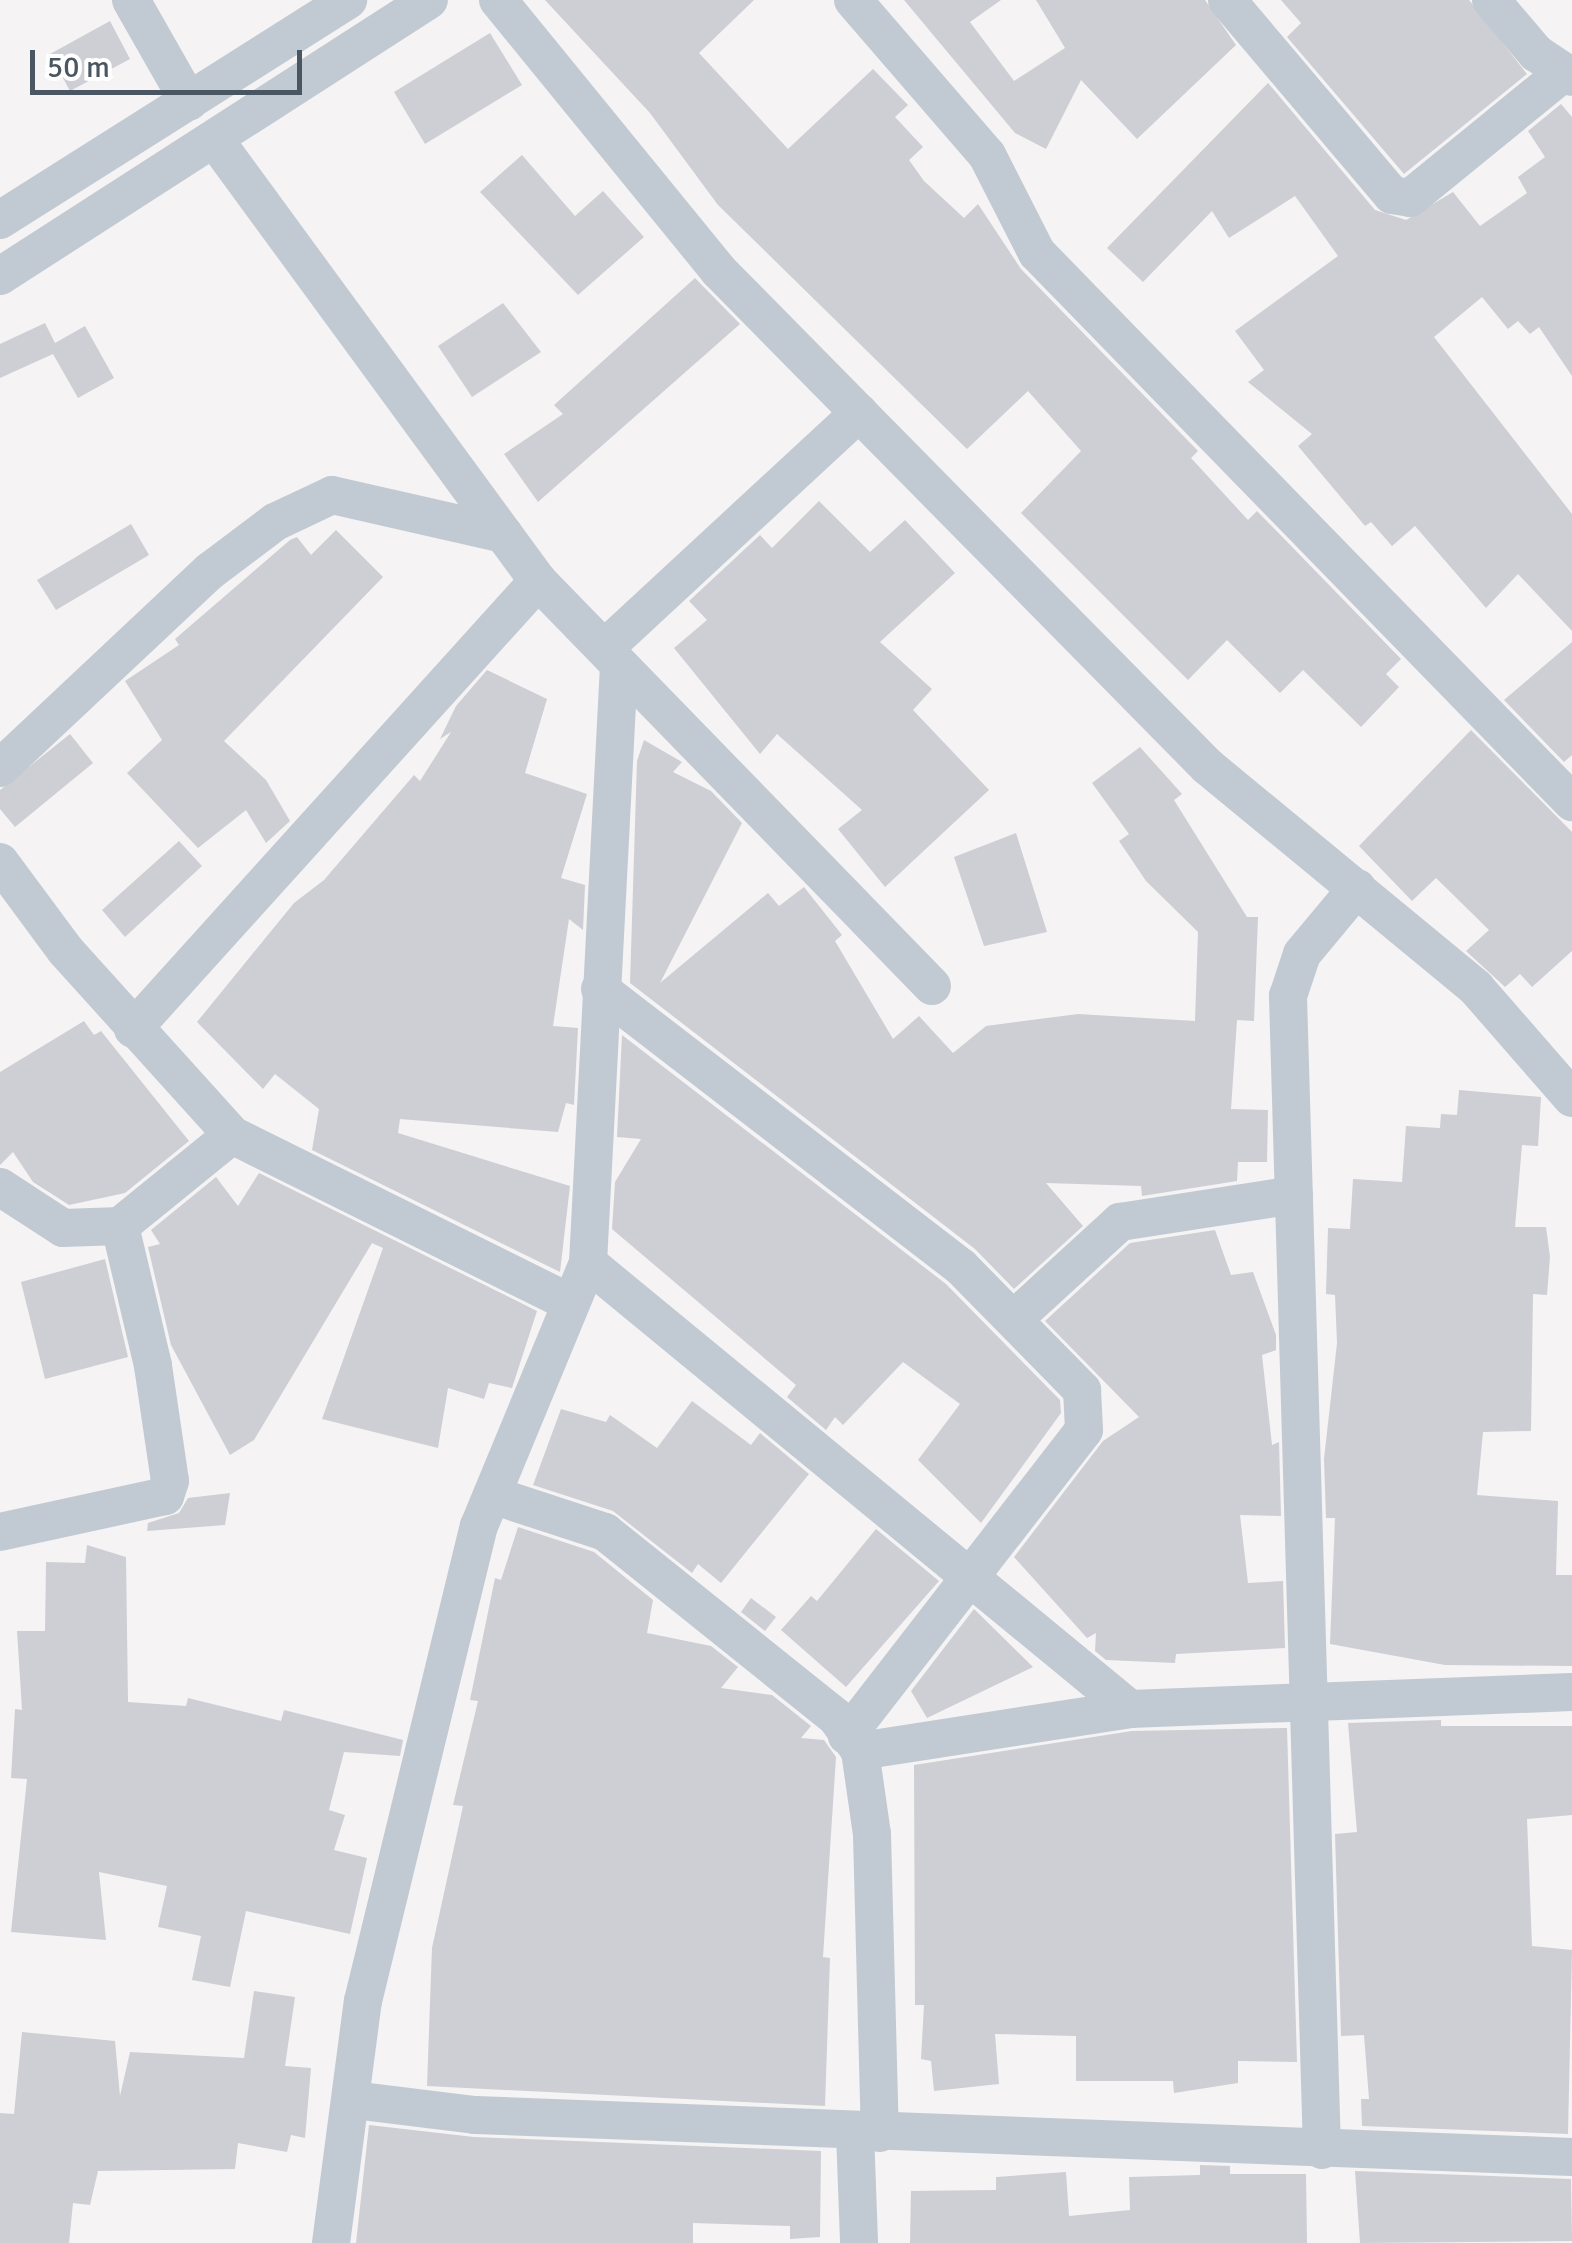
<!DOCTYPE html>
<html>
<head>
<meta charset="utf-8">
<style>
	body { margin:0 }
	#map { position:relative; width:1572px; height:2243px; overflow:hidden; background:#f5f3f3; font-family:Signika,sans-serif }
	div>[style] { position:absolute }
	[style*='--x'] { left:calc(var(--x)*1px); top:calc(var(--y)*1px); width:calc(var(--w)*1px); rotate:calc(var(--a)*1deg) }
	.building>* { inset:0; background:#cdcfd5 }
	.minor>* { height:38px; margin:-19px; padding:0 19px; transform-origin:19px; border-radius:19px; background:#c1cad2 }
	span { translate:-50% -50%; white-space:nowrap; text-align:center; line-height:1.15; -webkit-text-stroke:8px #fff; paint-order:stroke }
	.scale { position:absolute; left:30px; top:50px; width:272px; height:45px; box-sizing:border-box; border:5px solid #4a5661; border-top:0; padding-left:12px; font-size:30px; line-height:35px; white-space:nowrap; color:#4a5661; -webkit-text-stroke:8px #fff; paint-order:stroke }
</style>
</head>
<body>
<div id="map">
	<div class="building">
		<i style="clip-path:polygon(545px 0,754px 0,699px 53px,788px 149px,873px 69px,908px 105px,895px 117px,923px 147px,909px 160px,924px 181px,964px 218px,978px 204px,1021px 269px,1198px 451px,1191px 458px,1248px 520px,1257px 511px,1401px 659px,1386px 674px,1399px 687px,1361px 727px,1303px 670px,1280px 693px,1227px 640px,1188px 680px,1021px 513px,1081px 451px,1028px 391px,967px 449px,718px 205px,650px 113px)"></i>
		<i style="clip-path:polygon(904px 0,1001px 0,970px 22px,1014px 81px,1065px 48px,1036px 0,1205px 0,1236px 45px,1137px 139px,1081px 80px,1046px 149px,1015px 133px)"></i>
		<i style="clip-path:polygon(1281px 0,1469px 0,1527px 74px,1404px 174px,1287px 37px,1301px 23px)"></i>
		<i style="clip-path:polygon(110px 21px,130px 59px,70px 91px,50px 54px)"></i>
		<i style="clip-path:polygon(490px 33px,522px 85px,425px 144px,394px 92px)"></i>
		<i style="clip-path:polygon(1268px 83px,1375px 210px,1406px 220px,1453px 192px,1480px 226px,1527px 193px,1518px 177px,1545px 157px,1528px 131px,1561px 104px,1572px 117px,1572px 376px,1539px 327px,1530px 334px,1518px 321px,1508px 329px,1482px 297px,1434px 337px,1572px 514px,1572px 631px,1518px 574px,1486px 608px,1415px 526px,1392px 546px,1371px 522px,1365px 526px,1298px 446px,1312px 434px,1248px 382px,1264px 370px,1235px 331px,1338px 256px,1295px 196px,1229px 238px,1212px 211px,1143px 282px,1107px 248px)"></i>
		<i style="clip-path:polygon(522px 155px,575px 216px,603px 191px,644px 237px,578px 295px,480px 192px)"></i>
		<i style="clip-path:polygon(695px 278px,740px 324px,538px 502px,504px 454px,563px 414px,554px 405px)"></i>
		<i style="clip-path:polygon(503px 303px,541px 352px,472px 397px,438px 346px)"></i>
		<i style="clip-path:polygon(45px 323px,55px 343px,85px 326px,114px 378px,78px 398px,53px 354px,0 378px,0 344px)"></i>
		<i style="clip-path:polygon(819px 501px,870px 552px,905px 520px,955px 573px,880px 642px,932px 689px,913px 710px,989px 790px,885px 887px,838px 829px,862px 810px,777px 734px,760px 754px,674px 648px,707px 620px,689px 601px,760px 535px,772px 548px)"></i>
		<i style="clip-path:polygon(131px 524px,149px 555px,56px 610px,37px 580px)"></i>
		<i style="clip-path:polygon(336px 530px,383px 577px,224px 741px,266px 780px,290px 821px,266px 843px,246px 810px,198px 848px,127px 773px,162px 740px,125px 681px,179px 645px,175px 639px,290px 540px,297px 537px,311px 555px)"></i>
		<i style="clip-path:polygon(1572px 642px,1572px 755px,1564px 762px,1504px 700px)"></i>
		<i style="clip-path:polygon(487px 670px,547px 699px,525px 773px,587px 794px,561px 878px,585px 885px,583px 930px,569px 919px,553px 1026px,578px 1028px,574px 1105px,566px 1103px,558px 1132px,400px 1119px,398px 1133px,570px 1186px,560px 1272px,312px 1150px,319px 1109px,275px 1074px,263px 1089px,197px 1022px,294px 903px,324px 880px,414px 775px,420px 781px,451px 732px,440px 739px,456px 706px)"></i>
		<i style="clip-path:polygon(1471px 730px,1572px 832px,1572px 951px,1532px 987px,1520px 974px,1505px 987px,1466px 951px,1489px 930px,1436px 878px,1412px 901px,1359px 846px)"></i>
		<i style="clip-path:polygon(70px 734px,93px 763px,15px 827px,0 809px,0 790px)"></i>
		<i style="clip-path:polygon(644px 740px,682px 762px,673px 772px,711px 791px,742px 823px,660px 983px,768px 893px,779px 906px,804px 887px,842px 935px,835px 941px,893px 1039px,919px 1016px,953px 1053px,986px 1026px,1078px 1014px,1195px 1021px,1198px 932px,1146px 881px,1119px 841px,1129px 834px,1092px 783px,1140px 747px,1182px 794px,1174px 800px,1247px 917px,1258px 917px,1254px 1021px,1237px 1020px,1231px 1109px,1268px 1110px,1267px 1162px,1238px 1162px,1237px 1181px,1142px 1196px,1141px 1186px,1046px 1183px,1083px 1226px,1014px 1289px,975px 1249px,630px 983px,637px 761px)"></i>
		<i style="clip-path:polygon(1016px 833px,1047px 932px,984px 946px,954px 857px)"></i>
		<i style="clip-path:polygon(179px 841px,202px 866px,125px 937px,102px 910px)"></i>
		<i style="clip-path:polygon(84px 1021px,94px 1035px,101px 1031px,189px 1141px,125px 1193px,69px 1205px,33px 1182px,13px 1152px,0 1165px,0 1072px)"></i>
		<i style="clip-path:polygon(622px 1035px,946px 1284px,1060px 1400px,1061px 1413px,981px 1523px,918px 1460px,960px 1404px,903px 1362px,843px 1425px,835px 1417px,826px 1430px,787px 1397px,796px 1385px,612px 1229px,615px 1182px,641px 1139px,617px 1137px)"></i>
		<i style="clip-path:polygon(1459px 1090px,1541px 1097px,1538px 1146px,1522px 1145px,1515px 1227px,1546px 1227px,1550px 1257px,1547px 1295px,1533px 1294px,1531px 1431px,1483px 1432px,1477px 1495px,1558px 1501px,1556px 1575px,1572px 1575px,1572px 1666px,1445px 1665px,1330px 1644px,1335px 1518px,1326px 1518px,1324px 1459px,1337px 1343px,1335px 1295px,1326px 1294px,1328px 1228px,1350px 1229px,1353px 1179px,1402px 1182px,1406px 1126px,1440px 1128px,1441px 1114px,1457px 1115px)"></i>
		<i style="clip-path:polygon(259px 1173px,537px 1311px,512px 1388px,489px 1383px,484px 1399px,448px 1388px,438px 1448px,322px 1419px,383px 1248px,372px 1243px,254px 1440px,230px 1455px,171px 1345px,148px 1247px,160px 1244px,151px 1230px,216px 1177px,238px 1206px)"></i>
		<i style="clip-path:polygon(1215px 1230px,1231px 1275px,1253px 1272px,1276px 1335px,1276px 1350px,1262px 1355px,1272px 1445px,1279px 1442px,1281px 1516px,1240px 1515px,1248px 1583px,1283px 1581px,1285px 1648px,1176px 1654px,1175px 1663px,1106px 1660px,1095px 1651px,1096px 1633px,1087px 1638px,1014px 1557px,1103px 1441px,1139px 1417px,1045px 1321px,1130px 1243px)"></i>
		<i style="clip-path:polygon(105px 1259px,128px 1357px,45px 1379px,21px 1282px)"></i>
		<i style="clip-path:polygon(692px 1401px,751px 1445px,760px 1433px,809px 1474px,721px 1583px,698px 1564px,692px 1573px,613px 1511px,533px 1485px,561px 1409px,606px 1422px,610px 1415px,657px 1448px)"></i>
		<i style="clip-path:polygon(230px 1493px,225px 1525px,147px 1531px,148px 1523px,179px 1513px,188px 1498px)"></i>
		<i style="clip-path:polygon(518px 1527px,594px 1552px,653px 1600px,647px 1633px,711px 1646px,738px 1667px,721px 1688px,772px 1695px,811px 1726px,801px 1738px,824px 1740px,836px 1757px,823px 1957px,830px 1958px,825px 2106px,427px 2086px,432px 1948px,463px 1806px,453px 1805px,478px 1701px,470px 1700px,495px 1578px,501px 1580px)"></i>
		<i style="clip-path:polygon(876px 1529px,939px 1581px,846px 1687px,781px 1630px,811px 1596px,817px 1601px)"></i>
		<i style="clip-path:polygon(87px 1545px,126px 1557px,128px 1702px,186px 1706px,188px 1698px,281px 1721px,284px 1710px,403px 1740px,400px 1756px,344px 1752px,329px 1810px,345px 1815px,334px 1850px,367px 1858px,350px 1934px,246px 1911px,230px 1987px,192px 1980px,201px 1936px,158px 1927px,167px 1886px,99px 1872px,106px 1940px,11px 1932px,27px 1779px,11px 1778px,15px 1709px,22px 1710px,17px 1631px,45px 1631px,46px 1562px,85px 1563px)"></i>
		<i style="clip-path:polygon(751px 1598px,776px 1617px,765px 1631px,741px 1612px)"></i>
		<i style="clip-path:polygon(974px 1609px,1033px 1667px,927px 1718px,911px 1691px)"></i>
		<i style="clip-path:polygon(1441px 1720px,1441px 1726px,1572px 1726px,1572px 1815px,1527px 1819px,1532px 1946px,1572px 1950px,1568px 2134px,1362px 2126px,1361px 2099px,1369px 2099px,1364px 2035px,1341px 2036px,1335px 1834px,1357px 1832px,1348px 1723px)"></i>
		<i style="clip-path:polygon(1287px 1728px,1297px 2062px,1238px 2061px,1238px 2083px,1174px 2093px,1173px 2081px,1076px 2081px,1076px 2036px,995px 2034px,999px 2084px,934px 2091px,931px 2061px,921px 2059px,924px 2005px,915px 2005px,914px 1765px,1132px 1731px)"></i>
		<i style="clip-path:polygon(254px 1991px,295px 1997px,285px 2066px,311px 2068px,305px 2138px,291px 2135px,287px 2152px,238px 2143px,235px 2169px,98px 2171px,90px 2205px,73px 2203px,69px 2243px,0 2243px,0 2113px,14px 2114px,22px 2032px,115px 2041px,120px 2096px,130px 2052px,244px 2058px)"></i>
		<i style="clip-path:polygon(369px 2125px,474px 2137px,821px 2151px,820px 2237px,790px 2239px,790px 2226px,693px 2223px,693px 2243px,356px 2243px)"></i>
		<i style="clip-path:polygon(1200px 2165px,1230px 2166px,1230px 2174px,1306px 2174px,1307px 2243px,910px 2243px,911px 2191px,996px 2190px,996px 2177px,1066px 2172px,1069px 2216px,1130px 2210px,1129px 2177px,1200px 2175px)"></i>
		<i style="clip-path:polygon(1355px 2171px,1571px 2179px,1572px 2241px,1360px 2243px)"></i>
	</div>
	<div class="minor">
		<i style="--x:131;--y:0;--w:117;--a:60.4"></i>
		<i style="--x:498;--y:0;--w:350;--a:50.8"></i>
		<i style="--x:719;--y:271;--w:695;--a:45.41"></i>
		<i style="--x:1207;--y:766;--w:349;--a:39.5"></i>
		<i style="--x:1476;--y:988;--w:146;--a:48.9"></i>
		<i style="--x:853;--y:0;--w:205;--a:49.2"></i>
		<i style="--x:987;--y:155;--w:110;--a:63"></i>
		<i style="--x:1037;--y:253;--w:767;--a:45.74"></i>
		<i style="--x:1227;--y:0;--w:255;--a:49.8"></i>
		<i style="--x:1392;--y:195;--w:18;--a:9"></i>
		<i style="--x:1410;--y:198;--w:195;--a:-39.2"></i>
		<i style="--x:1491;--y:0;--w:70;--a:49.7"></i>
		<i style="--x:1536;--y:53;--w:43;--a:33.7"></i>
		<i style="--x:215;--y:140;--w:547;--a:53.78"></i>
		<i style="--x:538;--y:581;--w:565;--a:45.79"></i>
		<i style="--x:0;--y:220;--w:412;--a:-32.3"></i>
		<i style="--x:0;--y:276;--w:510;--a:-32.76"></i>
		<i style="--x:606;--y:647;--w:345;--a:-42.8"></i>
		<i style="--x:0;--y:768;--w:288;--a:-43.2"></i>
		<i style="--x:210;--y:571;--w:81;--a:-37"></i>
		<i style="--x:275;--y:522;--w:63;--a:-25.3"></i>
		<i style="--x:332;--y:495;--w:176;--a:12.8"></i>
		<i style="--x:0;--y:862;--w:109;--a:53.5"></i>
		<i style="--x:65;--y:950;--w:249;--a:47.9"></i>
		<i style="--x:232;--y:1135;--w:144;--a:140.9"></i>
		<i style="--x:120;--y:1226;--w:144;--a:76.7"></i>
		<i style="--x:153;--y:1366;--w:116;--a:81.6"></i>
		<i style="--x:170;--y:1481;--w:16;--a:108"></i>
		<i style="--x:165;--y:1496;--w:169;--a:167.7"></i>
		<i style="--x:600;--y:989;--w:456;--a:37.6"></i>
		<i style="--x:961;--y:1267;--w:173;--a:45.5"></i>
		<i style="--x:1082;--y:1390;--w:40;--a:87.1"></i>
		<i style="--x:1084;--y:1430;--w:387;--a:127.8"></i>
		<i style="--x:133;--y:1029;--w:604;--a:-47.89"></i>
		<i style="--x:232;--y:1135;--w:378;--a:26.4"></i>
		<i style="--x:0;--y:1187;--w:75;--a:33.1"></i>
		<i style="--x:63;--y:1228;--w:57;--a:-2"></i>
		<i style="--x:588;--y:1263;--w:702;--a:39.45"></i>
		<i style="--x:1014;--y:1319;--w:144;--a:-42.5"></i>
		<i style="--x:1120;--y:1222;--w:176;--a:-8.8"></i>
		<i style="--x:492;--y:1495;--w:119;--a:18.1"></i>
		<i style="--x:605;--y:1532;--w:296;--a:38.7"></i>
		<i style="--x:836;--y:1717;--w:42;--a:54.8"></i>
		<i style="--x:860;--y:1751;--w:84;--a:81.8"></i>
		<i style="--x:872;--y:1834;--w:299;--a:88.5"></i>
		<i style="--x:860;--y:1751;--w:273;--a:-8.8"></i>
		<i style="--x:1130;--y:1709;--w:442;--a:-2.2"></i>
		<i style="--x:353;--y:2100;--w:123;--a:7"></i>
		<i style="--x:475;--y:2115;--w:1098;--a:2.19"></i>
		<i style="--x:855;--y:2132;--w:111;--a:87.9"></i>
		<i style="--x:1322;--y:2150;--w:1155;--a:-91.69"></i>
		<i style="--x:1288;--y:996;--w:44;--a:-71.6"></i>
		<i style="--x:1302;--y:954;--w:86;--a:-50.2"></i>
		<i style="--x:331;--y:2243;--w:244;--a:-82.5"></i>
		<i style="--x:363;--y:2001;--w:489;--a:-76.3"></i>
		<i style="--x:479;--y:1526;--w:285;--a:-67.5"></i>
		<i style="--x:588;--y:1263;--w:598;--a:-87.03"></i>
	</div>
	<div class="scale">50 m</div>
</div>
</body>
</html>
